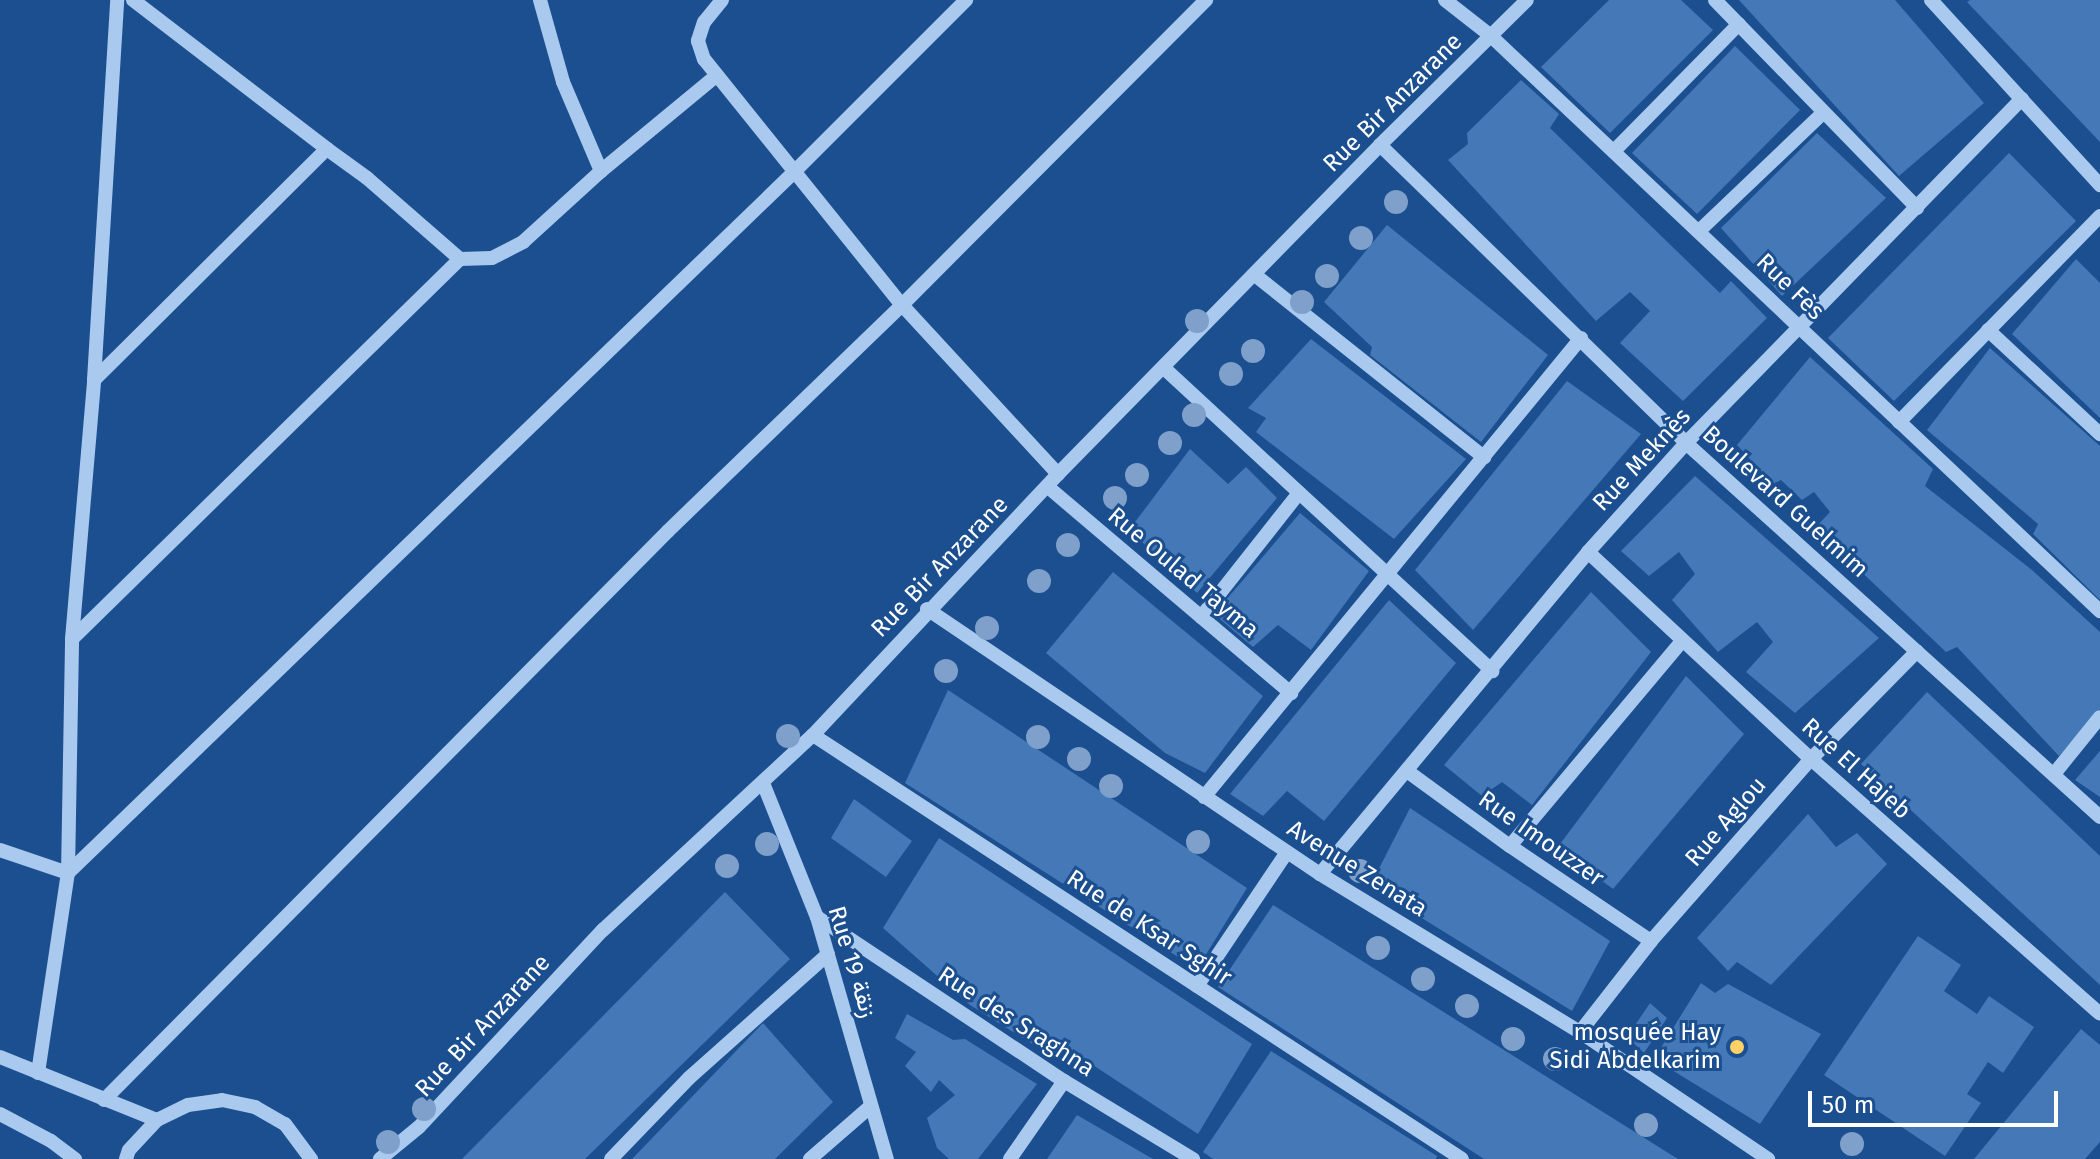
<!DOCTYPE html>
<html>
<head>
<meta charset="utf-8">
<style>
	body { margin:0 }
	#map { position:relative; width:2100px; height:1159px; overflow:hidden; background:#1b4f8f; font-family:"Fira Sans",Vazirmatn,sans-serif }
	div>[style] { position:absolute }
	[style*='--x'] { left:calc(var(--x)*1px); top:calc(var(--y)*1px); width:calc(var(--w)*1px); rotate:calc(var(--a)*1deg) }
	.building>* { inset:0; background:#4478b7 }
	.minor>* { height:14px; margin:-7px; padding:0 7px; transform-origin:7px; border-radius:7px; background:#a9c9ee }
	.trees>* { width:24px; height:24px; margin:-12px; border-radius:50%; background:#7ea0ca }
	.dots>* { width:22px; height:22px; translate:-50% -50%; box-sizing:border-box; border:4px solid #1b4f8f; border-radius:50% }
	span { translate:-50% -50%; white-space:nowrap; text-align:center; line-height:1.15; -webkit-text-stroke:6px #1b4f8f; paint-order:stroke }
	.street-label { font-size:24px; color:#fff }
	.poi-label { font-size:24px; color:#fff }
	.right { translate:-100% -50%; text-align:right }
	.scale { position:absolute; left:1808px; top:1091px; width:250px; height:36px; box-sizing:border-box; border:4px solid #fff; border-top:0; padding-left:10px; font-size:24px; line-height:28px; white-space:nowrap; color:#fff; -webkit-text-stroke:6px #1b4f8f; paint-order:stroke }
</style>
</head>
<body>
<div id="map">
	<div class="building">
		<i style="clip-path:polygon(1609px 0,1681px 0,1713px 30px,1610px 133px,1541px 67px)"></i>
		<i style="clip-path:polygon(1739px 0,1895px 0,1984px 103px,1899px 176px)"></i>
		<i style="clip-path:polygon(1970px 0,2100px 0,2100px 142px,1967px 2px)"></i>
		<i style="clip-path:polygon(1735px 46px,1800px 110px,1697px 214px,1632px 153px)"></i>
		<i style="clip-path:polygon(1521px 80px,1559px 114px,1550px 128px,1720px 293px,1731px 281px,1767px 318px,1683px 401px,1620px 343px,1650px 311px,1630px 292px,1596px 321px,1448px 160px,1468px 144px,1467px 133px)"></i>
		<i style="clip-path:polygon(1817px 133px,1886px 198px,1782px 296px,1721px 228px)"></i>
		<i style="clip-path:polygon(2009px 153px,2076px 221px,1894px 401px,1828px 338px)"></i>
		<i style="clip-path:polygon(1387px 225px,1548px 355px,1481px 442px,1370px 355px,1372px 347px,1324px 302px)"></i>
		<i style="clip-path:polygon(2076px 259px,2100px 283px,2100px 418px,2012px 334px)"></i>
		<i style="clip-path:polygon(1311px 339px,1466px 459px,1394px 539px,1256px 432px,1266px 418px,1248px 408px)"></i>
		<i style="clip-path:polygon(1990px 348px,2100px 446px,2100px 600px,2033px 534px,2038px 524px,1927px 430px)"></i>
		<i style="clip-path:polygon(1810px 357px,1933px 469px,1925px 486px,2032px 570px,2100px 632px,2100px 709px,2059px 756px,1957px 647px,1946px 652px,1815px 528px,1830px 512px,1814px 492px,1802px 500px,1781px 480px,1773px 484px,1737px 445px)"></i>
		<i style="clip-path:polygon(1567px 381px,1641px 434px,1473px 630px,1415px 570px)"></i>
		<i style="clip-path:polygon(1190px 449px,1228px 484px,1246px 467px,1277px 498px,1197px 593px,1129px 530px)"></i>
		<i style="clip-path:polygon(1695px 476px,1879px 638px,1795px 713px,1746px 672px,1773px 642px,1757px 622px,1718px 652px,1672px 600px,1695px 574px,1679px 552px,1649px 576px,1621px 551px)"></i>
		<i style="clip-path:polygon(1300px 513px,1369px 571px,1311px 650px,1278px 625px,1253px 647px,1214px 614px)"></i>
		<i style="clip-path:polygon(1113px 572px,1263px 696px,1205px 773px,1165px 753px,1046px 653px)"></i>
		<i style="clip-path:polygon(1591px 592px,1651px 652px,1532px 805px,1502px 782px,1482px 796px,1444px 765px)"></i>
		<i style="clip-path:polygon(1389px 600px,1456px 663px,1324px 821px,1287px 791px,1263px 816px,1230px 794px)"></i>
		<i style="clip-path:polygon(1686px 676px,1744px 734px,1613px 889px,1557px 848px)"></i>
		<i style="clip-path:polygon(948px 690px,1247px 888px,1197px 969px,905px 783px)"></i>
		<i style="clip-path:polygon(1927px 692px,2100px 856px,2100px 985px,1861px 764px)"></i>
		<i style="clip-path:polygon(2100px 751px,2100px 797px,2075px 780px)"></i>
		<i style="clip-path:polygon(854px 799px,912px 841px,886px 877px,831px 838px)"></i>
		<i style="clip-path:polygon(1410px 808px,1610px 941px,1572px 1011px,1370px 886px)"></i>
		<i style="clip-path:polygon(1808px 814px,1836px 847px,1857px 833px,1887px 864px,1771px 985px,1737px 962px,1728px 971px,1697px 938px)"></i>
		<i style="clip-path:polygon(939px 838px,1252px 1044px,1198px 1134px,1073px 1052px,1061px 1062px,970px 1005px,883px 928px)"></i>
		<i style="clip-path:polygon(725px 892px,790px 959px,585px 1159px,462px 1159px)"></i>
		<i style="clip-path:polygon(1273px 905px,1678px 1159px,1484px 1159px,1218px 987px)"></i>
		<i style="clip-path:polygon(1918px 936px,1961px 965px,1944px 991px,1977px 1014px,1989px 996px,2034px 1027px,2003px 1073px,1988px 1062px,1967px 1094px,1981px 1103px,1945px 1156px,1824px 1075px)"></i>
		<i style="clip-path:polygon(1701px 983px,1715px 993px,1728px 984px,1821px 1034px,1760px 1124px,1654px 1059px)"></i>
		<i style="clip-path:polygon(1650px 1003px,1667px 1018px,1644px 1053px,1627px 1037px)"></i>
		<i style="clip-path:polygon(907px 1014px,953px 1040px,965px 1039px,1037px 1084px,978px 1159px,949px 1159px,937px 1148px,927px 1118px,955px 1095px,939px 1080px,931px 1092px,905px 1066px,916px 1052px,895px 1038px)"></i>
		<i style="clip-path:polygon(763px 1023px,833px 1102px,775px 1159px,632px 1159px)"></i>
		<i style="clip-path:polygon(2081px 1029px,2100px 1045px,2100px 1142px,2085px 1159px,1974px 1159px)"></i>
		<i style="clip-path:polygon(1271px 1051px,1437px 1156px,1436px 1159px,1213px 1159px,1203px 1152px)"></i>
		<i style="clip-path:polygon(1077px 1115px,1153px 1159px,1047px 1159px)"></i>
	</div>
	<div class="minor">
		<i style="--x:133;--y:0;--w:245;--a:37.5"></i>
		<i style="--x:540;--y:0;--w:85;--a:74.3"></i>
		<i style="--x:563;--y:82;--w:97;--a:66.9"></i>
		<i style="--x:722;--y:0;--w:28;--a:129"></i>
		<i style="--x:704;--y:22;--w:20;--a:108"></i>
		<i style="--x:698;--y:41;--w:19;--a:72"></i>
		<i style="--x:704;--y:59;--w:316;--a:51.2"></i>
		<i style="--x:902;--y:305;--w:230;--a:47.3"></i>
		<i style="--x:1445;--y:0;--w:58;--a:38"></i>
		<i style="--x:1491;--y:36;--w:838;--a:43.36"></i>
		<i style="--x:1715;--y:0;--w:290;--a:45.8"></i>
		<i style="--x:1931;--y:0;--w:251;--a:47.6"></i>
		<i style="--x:1380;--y:145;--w:427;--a:44.2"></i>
		<i style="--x:1686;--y:443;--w:558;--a:42.09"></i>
		<i style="--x:1614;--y:151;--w:178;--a:-45.5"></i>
		<i style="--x:1699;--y:231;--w:170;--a:-43.6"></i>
		<i style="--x:1255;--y:275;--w:293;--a:38.5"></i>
		<i style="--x:1988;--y:330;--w:153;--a:42.9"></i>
		<i style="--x:1164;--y:368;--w:447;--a:42.7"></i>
		<i style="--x:94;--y:380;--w:328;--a:-44.8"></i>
		<i style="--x:327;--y:149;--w:49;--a:35.9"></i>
		<i style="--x:367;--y:178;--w:123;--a:41.1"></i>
		<i style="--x:1899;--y:422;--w:288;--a:-45.7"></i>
		<i style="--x:1048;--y:487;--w:319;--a:40.3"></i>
		<i style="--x:1588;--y:552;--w:304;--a:42.9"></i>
		<i style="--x:1811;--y:759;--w:385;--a:41.4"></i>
		<i style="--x:927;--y:609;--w:474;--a:34"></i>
		<i style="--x:1320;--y:874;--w:304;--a:31.3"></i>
		<i style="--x:1580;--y:1032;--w:227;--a:34"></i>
		<i style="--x:1201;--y:617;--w:158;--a:-51.7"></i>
		<i style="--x:72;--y:639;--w:543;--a:-44.4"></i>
		<i style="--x:460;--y:259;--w:32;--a:-2"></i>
		<i style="--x:492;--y:258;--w:35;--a:-27"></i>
		<i style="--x:523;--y:242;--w:105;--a:-42.3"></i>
		<i style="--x:601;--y:171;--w:149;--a:-39.6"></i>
		<i style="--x:813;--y:735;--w:775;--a:33.16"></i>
		<i style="--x:1407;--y:771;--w:127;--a:36.1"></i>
		<i style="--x:1510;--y:846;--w:170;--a:34"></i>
		<i style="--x:2054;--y:774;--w:73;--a:-51.1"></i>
		<i style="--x:763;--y:783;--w:144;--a:68.1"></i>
		<i style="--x:817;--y:917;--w:252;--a:73.9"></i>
		<i style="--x:1204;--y:797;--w:594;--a:-50.6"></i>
		<i style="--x:1510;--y:846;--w:268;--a:-50"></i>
		<i style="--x:0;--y:850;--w:72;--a:18.7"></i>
		<i style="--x:68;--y:873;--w:1008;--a:-43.99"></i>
		<i style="--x:793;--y:173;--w:245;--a:-45"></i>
		<i style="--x:1320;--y:874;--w:419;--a:-50.2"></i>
		<i style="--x:1588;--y:552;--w:147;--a:-48"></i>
		<i style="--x:1686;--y:443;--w:481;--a:-45.7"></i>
		<i style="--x:817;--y:917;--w:296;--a:33.6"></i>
		<i style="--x:1064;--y:1081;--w:151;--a:31.2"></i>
		<i style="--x:1197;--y:986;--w:161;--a:-56.1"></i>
		<i style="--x:1580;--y:1032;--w:115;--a:-52"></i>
		<i style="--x:1651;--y:941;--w:242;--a:-48.7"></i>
		<i style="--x:1811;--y:759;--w:151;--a:-45.5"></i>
		<i style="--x:0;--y:1057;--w:169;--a:21.9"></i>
		<i style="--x:38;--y:1073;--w:202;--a:-81.5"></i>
		<i style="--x:68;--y:873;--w:234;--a:-89"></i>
		<i style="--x:72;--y:639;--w:260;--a:-85.1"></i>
		<i style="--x:94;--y:380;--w:381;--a:-86.5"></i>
		<i style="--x:104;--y:1100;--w:801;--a:-45.25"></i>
		<i style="--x:668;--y:531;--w:325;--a:-44"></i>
		<i style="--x:902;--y:305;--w:431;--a:-45.1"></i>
		<i style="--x:0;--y:1114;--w:58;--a:27.9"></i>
		<i style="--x:51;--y:1141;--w:30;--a:37"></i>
		<i style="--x:126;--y:1159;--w:9;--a:-72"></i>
		<i style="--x:129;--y:1150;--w:41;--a:-47"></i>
		<i style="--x:157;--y:1120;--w:34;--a:-26"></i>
		<i style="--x:188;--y:1105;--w:34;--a:-8"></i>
		<i style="--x:222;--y:1100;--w:34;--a:12"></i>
		<i style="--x:255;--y:1107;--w:34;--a:30"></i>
		<i style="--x:285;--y:1124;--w:44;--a:53.4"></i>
		<i style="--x:380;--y:1159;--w:50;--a:-39.4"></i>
		<i style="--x:419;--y:1127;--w:270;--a:-47"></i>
		<i style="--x:603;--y:930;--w:287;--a:-42.9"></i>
		<i style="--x:813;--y:735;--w:358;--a:-46.8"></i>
		<i style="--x:1058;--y:474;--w:460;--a:-45.6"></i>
		<i style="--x:1380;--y:145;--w:206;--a:-44.6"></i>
		<i style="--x:611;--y:1159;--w:112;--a:-46.1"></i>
		<i style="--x:689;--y:1078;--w:186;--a:-41.7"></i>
		<i style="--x:810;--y:1159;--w:81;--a:-41"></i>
		<i style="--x:1010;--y:1159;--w:95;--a:-55.3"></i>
	</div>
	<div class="trees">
		<i style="left:1396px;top:202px"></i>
		<i style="left:1361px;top:238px"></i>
		<i style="left:1327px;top:276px"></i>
		<i style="left:1302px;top:302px"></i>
		<i style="left:1197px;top:321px"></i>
		<i style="left:1253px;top:351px"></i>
		<i style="left:1231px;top:374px"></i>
		<i style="left:1194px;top:415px"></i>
		<i style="left:1170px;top:443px"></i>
		<i style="left:1137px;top:475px"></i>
		<i style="left:1115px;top:498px"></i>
		<i style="left:1068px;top:545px"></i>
		<i style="left:1039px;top:581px"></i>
		<i style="left:987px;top:628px"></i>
		<i style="left:946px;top:671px"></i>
		<i style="left:788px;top:736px"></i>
		<i style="left:1038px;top:737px"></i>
		<i style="left:1079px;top:759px"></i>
		<i style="left:1111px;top:786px"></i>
		<i style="left:1198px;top:842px"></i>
		<i style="left:767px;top:844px"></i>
		<i style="left:727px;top:866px"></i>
		<i style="left:1360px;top:871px"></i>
		<i style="left:1378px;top:948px"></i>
		<i style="left:1423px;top:979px"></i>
		<i style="left:1467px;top:1006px"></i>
		<i style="left:1513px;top:1039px"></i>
		<i style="left:1555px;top:1059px"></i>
		<i style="left:424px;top:1109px"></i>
		<i style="left:1646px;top:1125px"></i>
		<i style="left:388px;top:1142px"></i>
		<i style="left:1852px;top:1144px"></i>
	</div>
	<div class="dots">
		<i style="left:1737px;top:1047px;background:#ffd166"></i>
	</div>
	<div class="street-label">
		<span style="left:1393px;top:103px;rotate:-45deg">Rue Bir Anzarane</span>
		<span style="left:1790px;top:287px;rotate:44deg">Rue Fès</span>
		<span style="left:1642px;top:460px;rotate:-47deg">Rue Meknès</span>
		<span style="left:1785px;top:502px;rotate:42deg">Boulevard Guelmim</span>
		<span style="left:940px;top:567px;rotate:-46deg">Rue Bir Anzarane</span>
		<span style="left:1183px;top:573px;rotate:40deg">Rue Oulad Tayma</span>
		<span style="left:1856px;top:769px;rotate:42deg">Rue El Hajeb</span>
		<span style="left:1726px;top:822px;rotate:-49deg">Rue Aglou</span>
		<span style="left:1541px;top:839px;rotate:35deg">Rue Imouzzer</span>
		<span style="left:1357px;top:869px;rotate:32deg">Avenue Zenata</span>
		<span style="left:1149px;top:928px;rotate:33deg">Rue de Ksar Sghir</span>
		<span style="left:852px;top:962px;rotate:73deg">Rue 19 زنقة</span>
		<span style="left:1016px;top:1022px;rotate:33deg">Rue des Sraghna</span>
		<span style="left:483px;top:1026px;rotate:-47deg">Rue Bir Anzarane</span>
	</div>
	<div class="poi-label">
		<span class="right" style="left:1721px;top:1047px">mosquée Hay<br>Sidi Abdelkarim</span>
	</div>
	<div class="scale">50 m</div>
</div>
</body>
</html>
